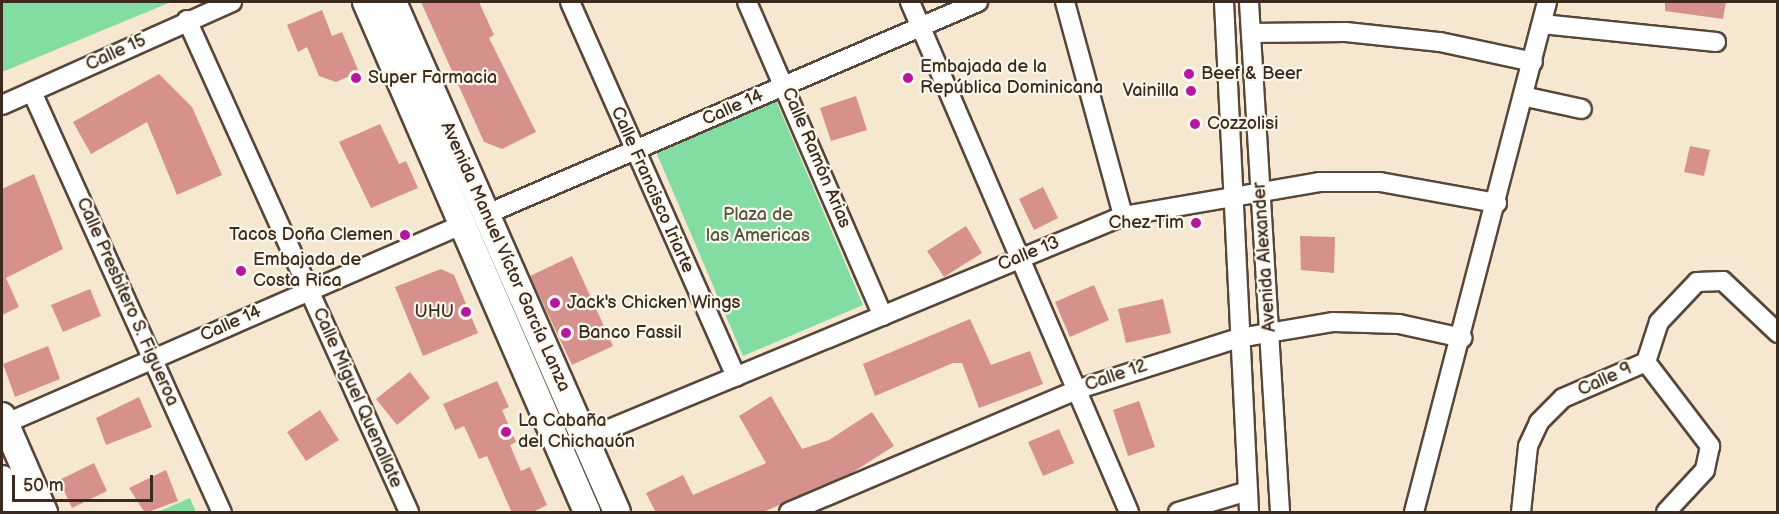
<!DOCTYPE html>
<html>
<head>
<meta charset="utf-8">
<style>
	body { margin:0 }
	#map { position:relative; width:1779px; height:514px; overflow:hidden; background:#f6e7d1; font-family:"Balsamiq Sans",sans-serif }
	div>[style] { position:absolute }
	[style*='--x'] { left:calc(var(--x)*1px); top:calc(var(--y)*1px); width:calc(var(--w)*1px); rotate:calc(var(--a)*1deg) }
	.green>* { inset:0; background:#83dca1 }
	.building>* { inset:0; background:#d7918c }
	.roads { filter:drop-shadow(2px 0 #574639) drop-shadow(-2px 0 #574639) drop-shadow(0 2px #574639) drop-shadow(0 -2px #574639) }
	.street>* { height:18px; margin:-9px; padding:0 9px; transform-origin:9px; border-radius:9px; background:#fff }
	.secondary>* { height:26px; margin:-13px; padding:0 13px; transform-origin:13px; border-radius:13px; background:#fff }
	.dots>* { width:16px; height:16px; translate:-50% -50%; box-sizing:border-box; border:3px solid #fbf7ec; border-radius:50% }
	span { translate:-50% -50%; white-space:nowrap; text-align:center; line-height:1.15; -webkit-text-stroke:4.5px #fbf7ec; paint-order:stroke }
	.street-label { font-size:18px; color:#3b2a1e }
	.poi-label { font-size:18px; color:#3b2a1e }
	.left { translate:0 -50%; text-align:left }
	.right { translate:-100% -50%; text-align:right }
	.park-label { font-size:18px; color:#4d563f }
	.frame { position:absolute; inset:0; border:3px solid #3b2a1e; pointer-events:none }
	.scale { position:absolute; left:12px; top:475px; width:141px; height:27px; box-sizing:border-box; border:3px solid #3b2a1e; border-top:0; padding-left:8px; font-size:18px; line-height:21px; white-space:nowrap; color:#3b2a1e; -webkit-text-stroke:4px #fbf7ec; paint-order:stroke }
</style>
</head>
<body>
<div id="map">
	<div class="green">
		<i style="clip-path:polygon(2px 2px,171px 2px,2px 72px)"></i>
		<i style="clip-path:polygon(774px 96px,863px 305px,743px 356px,654px 147px)"></i>
		<i style="clip-path:polygon(190px 498px,196px 512px,158px 512px)"></i>
	</div>
	<div class="building">
		<i style="clip-path:polygon(421px 2px,479px 2px,494px 35px,489px 38px,536px 132px,502px 149px,484px 142px)"></i>
		<i style="clip-path:polygon(1665px 2px,1726px 2px,1723px 19px,1665px 11px)"></i>
		<i style="clip-path:polygon(322px 10px,332px 36px,342px 32px,359px 72px,336px 82px,319px 76px,307px 47px,298px 52px,287px 25px)"></i>
		<i style="clip-path:polygon(159px 74px,192px 107px,222px 175px,177px 195px,147px 122px,91px 154px,73px 122px)"></i>
		<i style="clip-path:polygon(856px 96px,867px 130px,831px 141px,820px 108px)"></i>
		<i style="clip-path:polygon(380px 124px,399px 164px,406px 161px,418px 188px,371px 208px,339px 142px)"></i>
		<i style="clip-path:polygon(1690px 146px,1710px 150px,1704px 176px,1684px 172px)"></i>
		<i style="clip-path:polygon(34px 174px,63px 249px,6px 278px,19px 307px,2px 315px,2px 189px)"></i>
		<i style="clip-path:polygon(1043px 187px,1058px 218px,1034px 230px,1019px 199px)"></i>
		<i style="clip-path:polygon(966px 226px,982px 253px,944px 277px,927px 251px)"></i>
		<i style="clip-path:polygon(1300px 236px,1335px 237px,1334px 273px,1301px 270px)"></i>
		<i style="clip-path:polygon(572px 256px,613px 346px,572px 365px,530px 276px)"></i>
		<i style="clip-path:polygon(441px 269px,454px 275px,478px 333px,423px 356px,395px 287px)"></i>
		<i style="clip-path:polygon(1094px 285px,1109px 320px,1070px 337px,1055px 302px)"></i>
		<i style="clip-path:polygon(90px 289px,101px 316px,63px 332px,51px 305px)"></i>
		<i style="clip-path:polygon(1163px 299px,1171px 333px,1126px 343px,1118px 309px)"></i>
		<i style="clip-path:polygon(970px 319px,991px 365px,1030px 351px,1043px 384px,979px 408px,962px 363px,953px 363px,875px 396px,863px 364px)"></i>
		<i style="clip-path:polygon(48px 346px,60px 379px,15px 397px,3px 364px)"></i>
		<i style="clip-path:polygon(410px 372px,430px 398px,397px 425px,376px 399px)"></i>
		<i style="clip-path:polygon(497px 381px,509px 407px,502px 410px,516px 442px,510px 445px,521px 471px,530px 467px,547px 505px,531px 513px,512px 513px,487px 456px,479px 459px,464px 426px,455px 430px,443px 404px)"></i>
		<i style="clip-path:polygon(771px 396px,802px 449px,829px 440px,872px 412px,894px 446px,850px 474px,761px 513px,656px 513px,646px 493px,683px 475px,693px 495px,766px 463px,739px 416px)"></i>
		<i style="clip-path:polygon(139px 397px,152px 427px,106px 445px,96px 418px)"></i>
		<i style="clip-path:polygon(1139px 401px,1155px 447px,1128px 456px,1113px 410px)"></i>
		<i style="clip-path:polygon(320px 410px,339px 440px,306px 461px,287px 432px)"></i>
		<i style="clip-path:polygon(1059px 429px,1074px 463px,1043px 476px,1028px 442px)"></i>
		<i style="clip-path:polygon(94px 463px,107px 491px,72px 508px,59px 480px)"></i>
		<i style="clip-path:polygon(166px 470px,178px 501px,145px 513px,129px 488px)"></i>
	</div>
	<div class="roads">
		<div class="street">
			<i style="--x:570;--y:2;--w:410;--a:66.1"></i>
			<i style="--x:747;--y:2;--w:342;--a:66.6"></i>
			<i style="--x:910;--y:2;--w:555;--a:66.76"></i>
			<i style="--x:1065;--y:2;--w:222;--a:74.8"></i>
			<i style="--x:1224;--y:2;--w:511;--a:87.19"></i>
			<i style="--x:1249;--y:2;--w:511;--a:86.52"></i>
			<i style="--x:187;--y:20;--w:540;--a:65.71"></i>
			<i style="--x:1542;--y:24;--w:175;--a:5.9"></i>
			<i style="--x:1251;--y:33;--w:95;--a:-0.6"></i>
			<i style="--x:1346;--y:32;--w:95;--a:6.1"></i>
			<i style="--x:1440;--y:42;--w:95;--a:12.1"></i>
			<i style="--x:32;--y:92;--w:461;--a:65.7"></i>
			<i style="--x:1527;--y:97;--w:56;--a:12.3"></i>
			<i style="--x:2;--y:105;--w:252;--a:-24.1"></i>
			<i style="--x:487;--y:214;--w:535;--a:-23.35"></i>
			<i style="--x:1646;--y:362;--w:106;--a:52.7"></i>
			<i style="--x:1710;--y:446;--w:25;--a:102"></i>
			<i style="--x:1705;--y:470;--w:57;--a:132.9"></i>
			<i style="--x:2;--y:425;--w:501;--a:-23.54"></i>
			<i style="--x:585;--y:439;--w:582;--a:-22.51"></i>
			<i style="--x:1123;--y:216;--w:199;--a:-9.8"></i>
			<i style="--x:1319;--y:182;--w:61;--a:0"></i>
			<i style="--x:1380;--y:182;--w:119;--a:10.2"></i>
			<i style="--x:789;--y:512;--w:315;--a:-23"></i>
			<i style="--x:1079;--y:389;--w:168;--a:-17.7"></i>
			<i style="--x:1239;--y:338;--w:96;--a:-9.6"></i>
			<i style="--x:1334;--y:322;--w:65;--a:1.8"></i>
			<i style="--x:1399;--y:324;--w:65;--a:12.5"></i>
			<i style="--x:1178;--y:512;--w:73;--a:-16.7"></i>
			<i style="--x:1414;--y:512;--w:527;--a:-75.38"></i>
			<i style="--x:1521;--y:512;--w:66;--a:-83.9"></i>
			<i style="--x:1528;--y:446;--w:26;--a:-65"></i>
			<i style="--x:1539;--y:422;--w:34;--a:-45"></i>
			<i style="--x:1563;--y:398;--w:90;--a:-23.4"></i>
			<i style="--x:1646;--y:362;--w:42;--a:-72"></i>
			<i style="--x:1659;--y:322;--w:55;--a:-46.5"></i>
			<i style="--x:1697;--y:282;--w:26;--a:-2"></i>
			<i style="--x:1723;--y:281;--w:76;--a:43.4"></i>
		</div>
		<div class="secondary">
			<i style="--x:366;--y:2;--w:556;--a:66.57"></i>
			<i style="--x:393;--y:2;--w:557;--a:66.29"></i>
			<i style="--x:2;--y:416;--w:105;--a:66.4"></i>
			<i style="--x:2;--y:479;--w:36;--a:66"></i>
		</div>
	</div>
	<div class="dots">
		<i style="left:1189px;top:74px;background:#b5179e"></i>
		<i style="left:356px;top:78px;background:#b5179e"></i>
		<i style="left:908px;top:78px;background:#b5179e"></i>
		<i style="left:1191px;top:91px;background:#b5179e"></i>
		<i style="left:1195px;top:124px;background:#b5179e"></i>
		<i style="left:1196px;top:223px;background:#b5179e"></i>
		<i style="left:405px;top:235px;background:#b5179e"></i>
		<i style="left:241px;top:271px;background:#b5179e"></i>
		<i style="left:555px;top:303px;background:#b5179e"></i>
		<i style="left:466px;top:312px;background:#b5179e"></i>
		<i style="left:566px;top:333px;background:#b5179e"></i>
		<i style="left:506px;top:432px;background:#b5179e"></i>
	</div>
	<div class="street-label">
		<span style="left:116px;top:53px;rotate:-25deg">Calle 15</span>
		<span style="left:733px;top:108px;rotate:-24deg">Calle 14</span>
		<span style="left:816px;top:158px;rotate:67deg">Calle Ramón Arias</span>
		<span style="left:652px;top:190px;rotate:66deg">Calle Francisco Iriarte</span>
		<span style="left:1029px;top:254px;rotate:-22deg">Calle 13</span>
		<span style="left:505px;top:257px;rotate:66deg">Avenida Manuel Víctor García Lanza</span>
		<span style="left:1265px;top:257px;rotate:-94deg">Avenida Alexander</span>
		<span style="left:127px;top:302px;rotate:66deg">Calle Presbitero S. Figueroa</span>
		<span style="left:231px;top:324px;rotate:-24deg">Calle 14</span>
		<span style="left:1116px;top:376px;rotate:-19deg">Calle 12</span>
		<span style="left:1605px;top:380px;rotate:-24deg">Calle 9</span>
		<span style="left:357px;top:398px;rotate:66deg">Calle Miguel Quenallate</span>
	</div>
	<div class="poi-label">
		<span class="left" style="left:920px;top:78px">Embajada de la<br>República Dominicana</span>
		<span class="left" style="left:1201px;top:74px">Beef &amp; Beer</span>
		<span class="left" style="left:368px;top:78px">Super Farmacia</span>
		<span class="right" style="left:1179px;top:91px">Vainilla</span>
		<span class="left" style="left:1207px;top:124px">Cozzolisi</span>
		<span class="right" style="left:1184px;top:223px">Chez Tim</span>
		<span class="right" style="left:393px;top:235px">Tacos Doña Clemen</span>
		<span class="left" style="left:253px;top:271px">Embajada de<br>Costa Rica</span>
		<span class="left" style="left:567px;top:303px">Jack's Chicken Wings</span>
		<span class="right" style="left:454px;top:312px">UHU</span>
		<span class="left" style="left:578px;top:333px">Banco Fassil</span>
		<span class="left" style="left:518px;top:432px">La Cabaña<br>del Chichauón</span>
	</div>
	<div class="park-label">
		<span style="left:758px;top:226px">Plaza de<br>las Americas</span>
	</div>
	<div class="frame"></div>
	<div class="scale">50 m</div>
</div>
</body>
</html>
